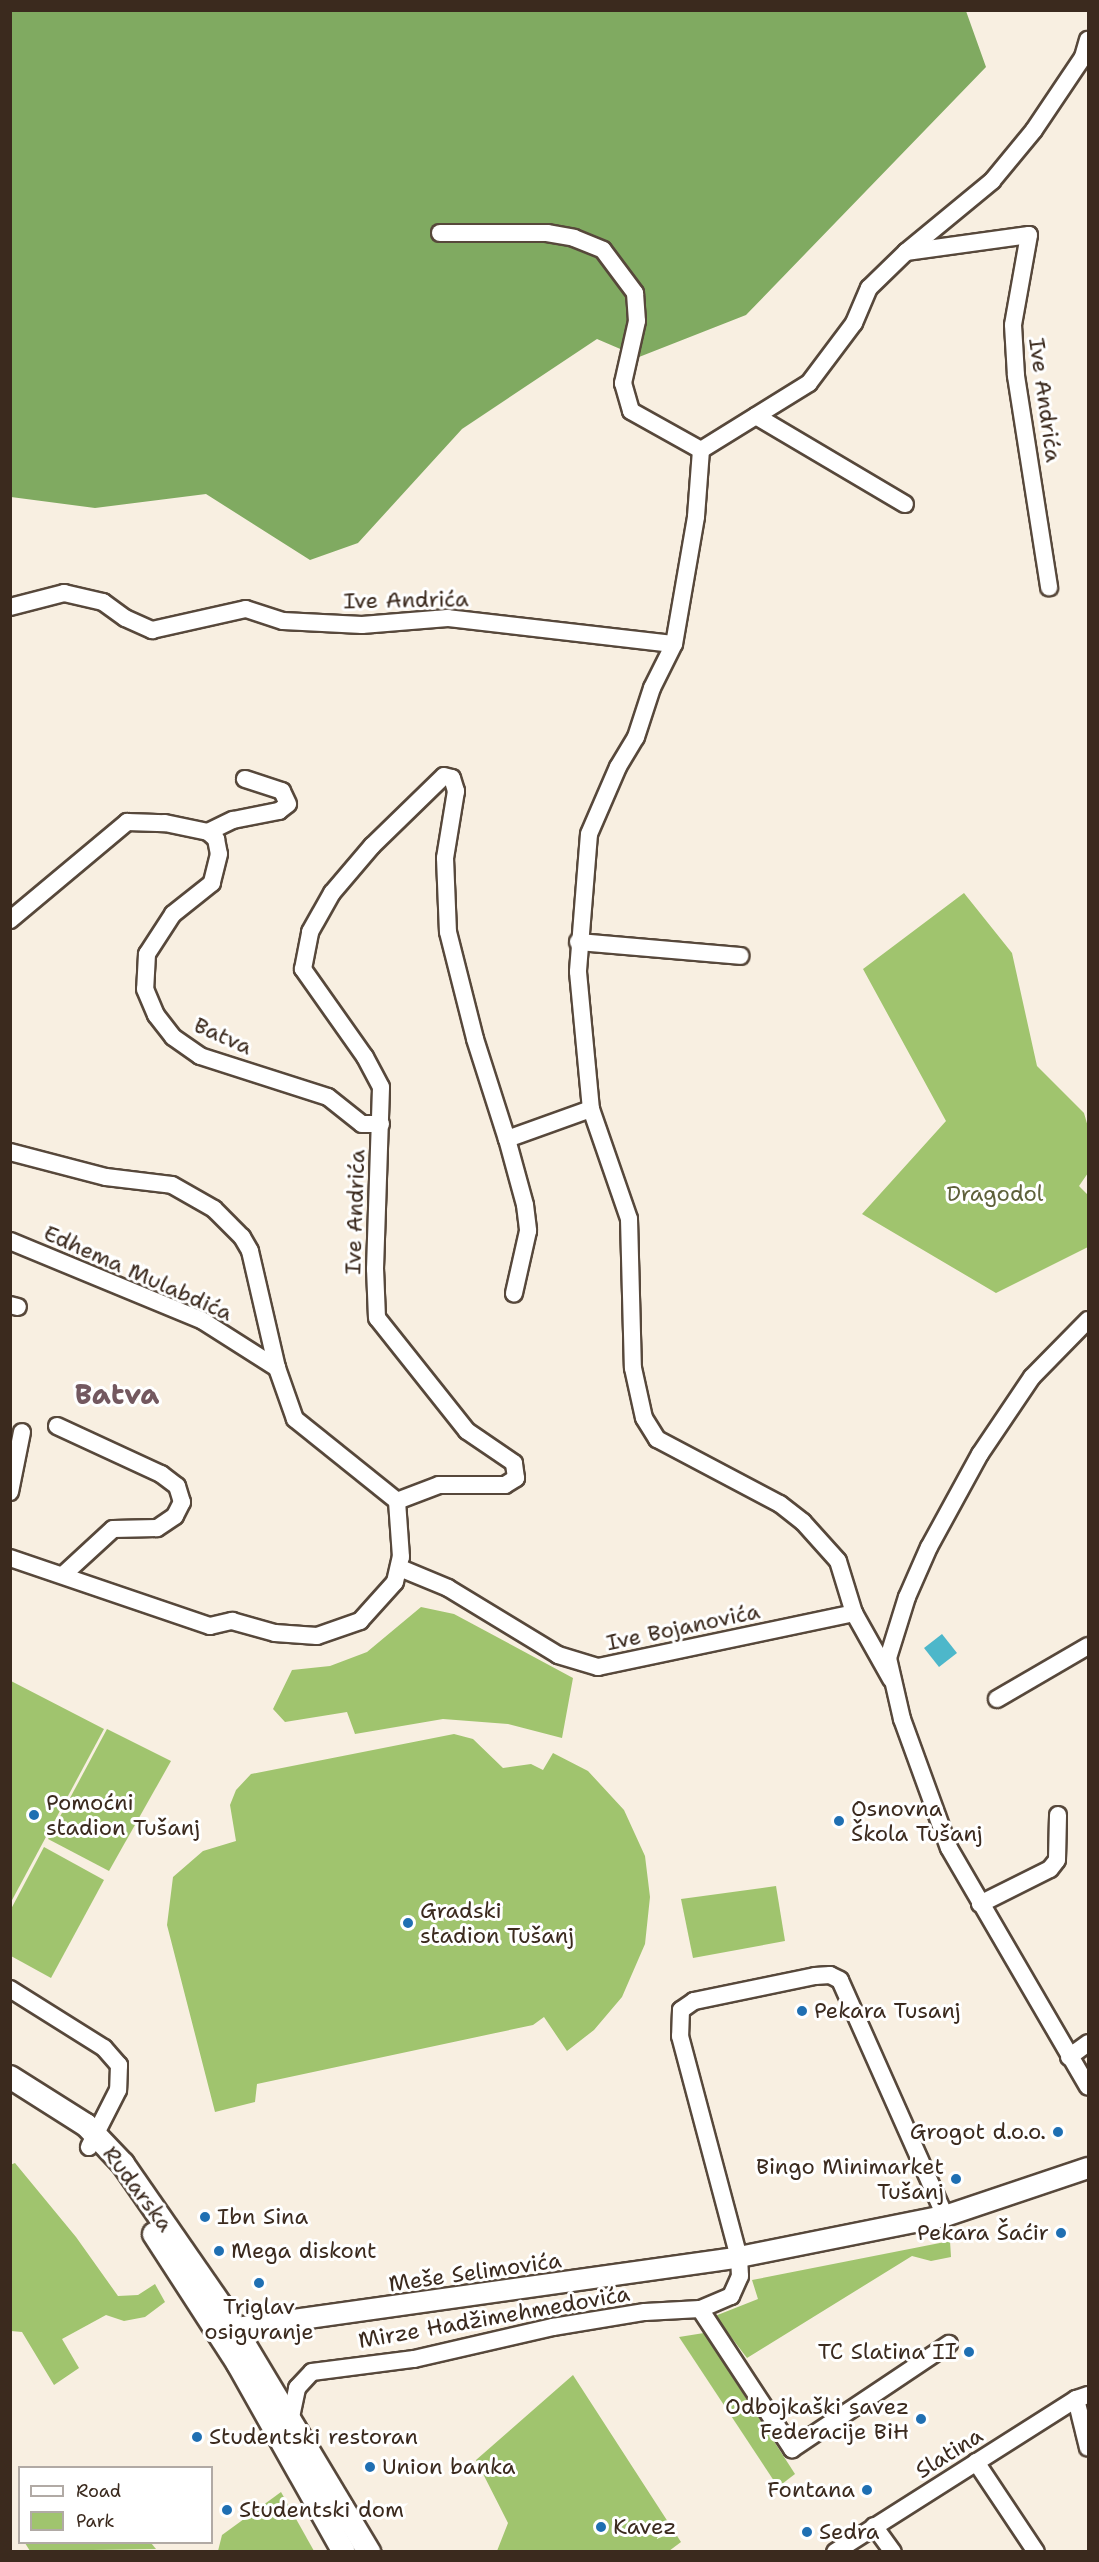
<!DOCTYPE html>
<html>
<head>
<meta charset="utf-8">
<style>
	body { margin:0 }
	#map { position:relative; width:1099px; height:2562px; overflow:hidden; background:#f8efe1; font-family:"Shantell Sans",sans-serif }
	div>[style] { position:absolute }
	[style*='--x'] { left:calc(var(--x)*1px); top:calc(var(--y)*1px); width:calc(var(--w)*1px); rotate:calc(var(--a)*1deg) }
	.green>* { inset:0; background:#a0c46e }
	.forest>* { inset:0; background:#80aa61 }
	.water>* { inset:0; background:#4db7ca }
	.roads { filter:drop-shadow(2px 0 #57483b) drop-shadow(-2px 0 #57483b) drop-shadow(0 2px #57483b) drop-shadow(0 -2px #57483b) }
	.minor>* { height:16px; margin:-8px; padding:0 8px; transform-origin:8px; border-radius:8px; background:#fff }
	.tertiary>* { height:20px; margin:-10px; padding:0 10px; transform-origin:10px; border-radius:10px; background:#fff }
	.secondary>* { height:22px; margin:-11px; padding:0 11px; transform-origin:11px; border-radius:11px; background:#fff }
	.dots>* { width:16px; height:16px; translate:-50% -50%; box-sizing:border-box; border:3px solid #fff; border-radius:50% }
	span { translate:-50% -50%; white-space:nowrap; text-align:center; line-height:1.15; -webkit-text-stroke:6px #fff; paint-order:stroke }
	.street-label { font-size:22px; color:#3b2a1e }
	.park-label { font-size:22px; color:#5e603a }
	.poi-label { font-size:22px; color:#3b2a1e }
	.left { translate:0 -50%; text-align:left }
	.right { translate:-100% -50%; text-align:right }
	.district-label { font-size:28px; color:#73585f; font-weight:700 }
	.frame { position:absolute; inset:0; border:12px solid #3b2a1e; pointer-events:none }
	.legend { position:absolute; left:18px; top:2466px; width:195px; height:78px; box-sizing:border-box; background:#fff; border:2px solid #b1aaa5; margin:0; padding:8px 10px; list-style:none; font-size:18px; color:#3b2a1e }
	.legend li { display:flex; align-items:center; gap:12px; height:30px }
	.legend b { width:30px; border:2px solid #b1aaa5 }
</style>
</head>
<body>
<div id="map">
	<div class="green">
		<i style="clip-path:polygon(964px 893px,1012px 953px,1037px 1066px,1084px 1113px,1088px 1127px,1088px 1173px,1079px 1186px,1088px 1195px,1088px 1247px,996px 1293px,862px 1214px,946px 1121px,863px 969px)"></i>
		<i style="clip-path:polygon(421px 1607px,454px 1614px,573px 1678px,562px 1738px,508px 1724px,443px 1719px,355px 1734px,347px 1712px,285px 1722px,273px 1709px,292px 1670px,330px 1666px,367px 1652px)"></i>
		<i style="clip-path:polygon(11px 1681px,104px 1729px,11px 1902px)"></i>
		<i style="clip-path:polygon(107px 1729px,171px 1761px,109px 1871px,48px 1839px)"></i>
		<i style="clip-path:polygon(454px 1734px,473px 1739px,503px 1768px,531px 1764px,543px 1770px,553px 1753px,588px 1771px,624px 1810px,645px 1856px,650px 1897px,645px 1944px,622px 1997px,594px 2030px,567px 2051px,544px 2017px,533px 2025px,257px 2084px,255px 2102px,215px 2112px,167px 1925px,173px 1877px,203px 1851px,236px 1841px,230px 1805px,236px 1790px,251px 1774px)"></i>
		<i style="clip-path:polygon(44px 1847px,104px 1880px,51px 1978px,11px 1956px,11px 1909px)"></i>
		<i style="clip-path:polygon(776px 1886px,785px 1941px,693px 1958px,681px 1899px)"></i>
		<i style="clip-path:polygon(15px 2163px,76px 2237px,118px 2296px,138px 2295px,155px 2284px,165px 2302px,145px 2317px,124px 2321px,106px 2315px,62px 2339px,79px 2368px,54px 2385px,22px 2332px,11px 2331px,10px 2165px)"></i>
		<i style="clip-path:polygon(950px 2241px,951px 2257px,931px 2261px,912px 2256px,747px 2358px,715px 2316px,758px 2299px,752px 2280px)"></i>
		<i style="clip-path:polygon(704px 2333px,795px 2474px,778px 2487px,679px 2337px)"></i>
		<i style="clip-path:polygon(573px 2375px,681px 2542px,669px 2551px,497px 2551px,508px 2523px,476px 2460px)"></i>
		<i style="clip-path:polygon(281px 2492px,314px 2551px,218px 2551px,222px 2535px)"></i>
		<i style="clip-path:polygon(25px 2543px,151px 2543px,156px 2549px,30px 2551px)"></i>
	</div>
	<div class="forest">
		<i style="clip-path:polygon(11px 11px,966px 11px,986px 67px,746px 315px,639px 357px,597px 339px,462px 429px,358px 543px,310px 560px,206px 494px,95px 508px,11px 497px)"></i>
	</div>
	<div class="water">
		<i style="clip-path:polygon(942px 1634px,957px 1653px,939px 1667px,924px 1648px)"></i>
	</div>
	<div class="roads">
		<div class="minor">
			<i style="--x:440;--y:233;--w:107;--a:0"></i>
			<i style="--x:547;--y:233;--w:27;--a:10"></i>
			<i style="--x:574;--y:238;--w:31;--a:22"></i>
			<i style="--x:603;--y:250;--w:54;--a:53.3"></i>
			<i style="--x:635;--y:293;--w:28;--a:86"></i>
			<i style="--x:637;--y:321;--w:64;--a:102.7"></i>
			<i style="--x:623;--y:383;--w:29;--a:74"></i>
			<i style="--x:631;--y:411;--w:80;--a:29.1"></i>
			<i style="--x:906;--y:252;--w:124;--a:-7.9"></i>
			<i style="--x:1029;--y:235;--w:91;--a:100.1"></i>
			<i style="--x:1013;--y:325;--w:51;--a:86.6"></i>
			<i style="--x:1016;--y:376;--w:214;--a:81.1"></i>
			<i style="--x:756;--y:416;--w:173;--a:30.6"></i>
			<i style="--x:701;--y:450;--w:67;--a:94.3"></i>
			<i style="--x:696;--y:517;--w:129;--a:99.8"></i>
			<i style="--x:674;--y:644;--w:49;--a:116.6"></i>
			<i style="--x:652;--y:688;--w:52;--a:108.1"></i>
			<i style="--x:636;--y:737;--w:35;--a:121"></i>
			<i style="--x:618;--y:767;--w:73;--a:113.4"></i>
			<i style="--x:589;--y:834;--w:138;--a:94.6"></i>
			<i style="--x:578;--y:972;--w:138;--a:84.6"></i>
			<i style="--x:591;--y:1109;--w:116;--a:70.9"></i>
			<i style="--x:629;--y:1219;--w:149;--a:88.5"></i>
			<i style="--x:633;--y:1368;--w:51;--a:77.6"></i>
			<i style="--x:644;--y:1418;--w:25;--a:58"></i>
			<i style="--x:657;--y:1439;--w:139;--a:27.9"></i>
			<i style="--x:780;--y:1504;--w:29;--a:38"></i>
			<i style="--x:803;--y:1522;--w:52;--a:48.1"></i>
			<i style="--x:838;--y:1561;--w:54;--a:72.9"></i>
			<i style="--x:854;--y:1613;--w:76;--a:60.7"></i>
			<i style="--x:701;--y:450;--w:127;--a:-31.8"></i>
			<i style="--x:809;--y:383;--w:75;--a:-53.1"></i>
			<i style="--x:854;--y:323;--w:38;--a:-67"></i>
			<i style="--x:869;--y:288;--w:52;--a:-44.2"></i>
			<i style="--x:906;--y:252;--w:112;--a:-39.5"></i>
			<i style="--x:992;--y:181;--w:66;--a:-50.5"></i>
			<i style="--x:1034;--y:130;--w:88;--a:-56.1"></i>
			<i style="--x:1083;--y:57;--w:18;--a:-74"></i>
			<i style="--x:10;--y:607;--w:56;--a:-14.5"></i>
			<i style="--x:64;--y:593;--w:40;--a:13"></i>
			<i style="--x:103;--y:602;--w:27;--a:36"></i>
			<i style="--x:125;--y:618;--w:30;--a:24"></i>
			<i style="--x:152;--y:630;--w:96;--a:-12.6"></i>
			<i style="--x:246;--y:609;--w:39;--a:18"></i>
			<i style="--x:283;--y:621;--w:79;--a:2.9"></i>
			<i style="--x:362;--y:625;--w:86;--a:-4.7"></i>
			<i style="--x:448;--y:618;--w:227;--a:6.6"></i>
			<i style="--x:208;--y:832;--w:28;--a:-26"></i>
			<i style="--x:233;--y:820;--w:47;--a:-11.1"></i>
			<i style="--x:279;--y:811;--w:11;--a:-38"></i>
			<i style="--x:288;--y:804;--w:14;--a:-115"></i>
			<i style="--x:282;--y:791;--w:39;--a:-162"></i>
			<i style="--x:10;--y:920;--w:153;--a:-39.9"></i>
			<i style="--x:127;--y:822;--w:38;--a:2"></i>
			<i style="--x:165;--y:823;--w:44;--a:11.8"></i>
			<i style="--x:208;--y:832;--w:11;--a:41"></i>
			<i style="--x:216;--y:839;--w:15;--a:79"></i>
			<i style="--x:219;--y:854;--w:30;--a:104"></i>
			<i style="--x:212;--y:883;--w:50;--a:141.5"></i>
			<i style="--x:173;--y:914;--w:48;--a:123"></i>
			<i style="--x:147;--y:954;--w:35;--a:93"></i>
			<i style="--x:145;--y:989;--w:28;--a:67"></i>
			<i style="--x:156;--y:1015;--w:28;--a:52"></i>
			<i style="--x:173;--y:1037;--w:33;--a:35"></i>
			<i style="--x:200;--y:1056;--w:134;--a:17.8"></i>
			<i style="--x:328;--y:1097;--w:43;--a:38.5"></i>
			<i style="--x:362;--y:1124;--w:19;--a:0"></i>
			<i style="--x:578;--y:942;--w:163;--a:4.9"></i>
			<i style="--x:507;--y:1139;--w:68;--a:74.7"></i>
			<i style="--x:525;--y:1205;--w:26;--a:83"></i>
			<i style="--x:528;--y:1231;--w:64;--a:102.7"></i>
			<i style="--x:10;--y:1152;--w:99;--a:14.6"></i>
			<i style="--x:106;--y:1177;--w:66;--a:6.9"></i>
			<i style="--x:172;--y:1185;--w:48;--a:29.7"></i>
			<i style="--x:214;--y:1209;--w:40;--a:45"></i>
			<i style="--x:242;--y:1237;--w:16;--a:60"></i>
			<i style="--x:250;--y:1251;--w:120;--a:77"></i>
			<i style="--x:277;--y:1368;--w:54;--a:70.6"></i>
			<i style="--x:295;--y:1419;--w:131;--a:38.8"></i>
			<i style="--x:10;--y:1241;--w:209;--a:22.5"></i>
			<i style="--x:203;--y:1321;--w:88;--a:32.4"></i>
			<i style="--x:10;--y:1305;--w:8;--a:14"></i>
			<i style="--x:1088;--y:1320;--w:80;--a:134.5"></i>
			<i style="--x:1032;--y:1377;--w:93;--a:124"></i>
			<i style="--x:980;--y:1454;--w:106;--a:118.7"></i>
			<i style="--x:929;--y:1547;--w:55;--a:113.7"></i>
			<i style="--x:907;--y:1597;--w:64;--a:107.3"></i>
			<i style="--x:888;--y:1658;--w:63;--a:77.1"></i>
			<i style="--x:902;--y:1719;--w:137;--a:70"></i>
			<i style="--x:949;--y:1848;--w:276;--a:59.8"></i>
			<i style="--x:57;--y:1426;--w:115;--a:24.8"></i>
			<i style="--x:161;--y:1474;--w:20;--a:37"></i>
			<i style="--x:177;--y:1486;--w:17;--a:73"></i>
			<i style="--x:182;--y:1502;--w:16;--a:117"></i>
			<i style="--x:175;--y:1516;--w:22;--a:146"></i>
			<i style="--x:157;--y:1528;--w:44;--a:178.7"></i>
			<i style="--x:113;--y:1529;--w:67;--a:137.4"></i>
			<i style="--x:10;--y:1492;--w:61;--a:-78.7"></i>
			<i style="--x:10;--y:1558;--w:211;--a:18.8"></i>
			<i style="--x:210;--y:1626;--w:23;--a:-13"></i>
			<i style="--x:232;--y:1621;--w:45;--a:15.6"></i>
			<i style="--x:275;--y:1633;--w:42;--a:4.1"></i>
			<i style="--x:317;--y:1636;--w:46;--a:-19.2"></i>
			<i style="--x:360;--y:1621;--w:52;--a:-48.1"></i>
			<i style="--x:395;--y:1582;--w:26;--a:-77"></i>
			<i style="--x:401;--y:1557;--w:56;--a:-94.1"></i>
			<i style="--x:397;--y:1501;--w:45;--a:-20.9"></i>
			<i style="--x:439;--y:1485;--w:66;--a:0"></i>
			<i style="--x:505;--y:1485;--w:13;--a:-32"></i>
			<i style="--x:516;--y:1478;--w:15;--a:-98"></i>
			<i style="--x:514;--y:1463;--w:57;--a:-145.8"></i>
			<i style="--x:467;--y:1431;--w:144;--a:-128.5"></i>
			<i style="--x:377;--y:1318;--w:49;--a:-92.3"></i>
			<i style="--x:375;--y:1269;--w:182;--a:-88.1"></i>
			<i style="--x:381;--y:1087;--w:34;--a:-118"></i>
			<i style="--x:365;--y:1057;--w:108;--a:-125.2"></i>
			<i style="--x:303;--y:969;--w:38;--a:-79"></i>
			<i style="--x:310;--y:932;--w:45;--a:-60.6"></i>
			<i style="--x:332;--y:893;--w:62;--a:-49.6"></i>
			<i style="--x:372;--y:846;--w:100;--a:-44.2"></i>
			<i style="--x:444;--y:776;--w:8;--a:14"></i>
			<i style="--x:452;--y:778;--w:14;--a:73"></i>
			<i style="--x:456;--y:791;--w:68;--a:99.3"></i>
			<i style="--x:445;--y:858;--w:74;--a:87.7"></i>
			<i style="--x:448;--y:932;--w:110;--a:75.8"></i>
			<i style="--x:475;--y:1039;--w:105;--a:72.3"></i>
			<i style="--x:507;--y:1139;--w:89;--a:-19.7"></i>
			<i style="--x:400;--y:1568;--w:52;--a:22.6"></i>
			<i style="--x:448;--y:1588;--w:129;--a:31.3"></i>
			<i style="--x:558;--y:1655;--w:42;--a:16.7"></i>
			<i style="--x:598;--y:1667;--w:262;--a:-11.9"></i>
			<i style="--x:997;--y:1699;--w:105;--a:-30.2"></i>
			<i style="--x:980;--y:1904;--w:78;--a:-26.6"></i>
			<i style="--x:1050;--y:1869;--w:11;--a:-52"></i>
			<i style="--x:1057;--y:1860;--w:45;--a:-88.7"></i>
			<i style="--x:10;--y:1989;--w:111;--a:32.1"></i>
			<i style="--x:104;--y:2048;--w:23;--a:49"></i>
			<i style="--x:119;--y:2065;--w:25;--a:92"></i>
			<i style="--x:118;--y:2090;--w:64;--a:117"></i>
			<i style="--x:1069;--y:2057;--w:24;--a:-36"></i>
			<i style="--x:945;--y:2216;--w:258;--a:-114"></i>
			<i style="--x:840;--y:1980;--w:11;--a:-153"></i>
			<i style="--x:830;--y:1975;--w:15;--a:176"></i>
			<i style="--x:815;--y:1976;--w:124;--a:168.3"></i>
			<i style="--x:694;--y:2001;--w:16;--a:145"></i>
			<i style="--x:681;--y:2010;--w:26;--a:92"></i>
			<i style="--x:680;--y:2036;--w:229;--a:75.1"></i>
			<i style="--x:739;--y:2257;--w:19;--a:87"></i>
			<i style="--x:740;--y:2276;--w:22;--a:114"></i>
			<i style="--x:731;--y:2296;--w:34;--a:157"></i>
			<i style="--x:700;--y:2309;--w:168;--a:56.7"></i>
			<i style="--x:792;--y:2449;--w:189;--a:-33.8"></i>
			<i style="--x:1076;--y:2399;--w:50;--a:76.2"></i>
			<i style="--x:291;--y:2417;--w:30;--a:-78"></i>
			<i style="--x:297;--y:2388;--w:22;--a:-47"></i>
			<i style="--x:312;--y:2372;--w:103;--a:-7.3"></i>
			<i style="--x:414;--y:2359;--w:143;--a:-13"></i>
			<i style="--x:553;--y:2327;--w:93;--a:-9.3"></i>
			<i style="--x:645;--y:2312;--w:55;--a:-3.1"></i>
			<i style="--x:976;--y:2462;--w:108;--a:56.3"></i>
			<i style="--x:874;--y:2526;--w:32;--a:54"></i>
			<i style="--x:835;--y:2552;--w:285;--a:-32.4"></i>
			<i style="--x:1076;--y:2399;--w:13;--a:-18"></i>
		</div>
		<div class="tertiary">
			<i style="--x:222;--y:2336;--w:24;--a:-22"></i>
			<i style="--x:244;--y:2327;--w:500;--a:-8"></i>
			<i style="--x:739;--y:2257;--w:210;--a:-11.3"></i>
			<i style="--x:945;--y:2216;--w:151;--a:-18.6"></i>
		</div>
		<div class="secondary">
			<i style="--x:10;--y:2077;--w:90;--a:32.3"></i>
			<i style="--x:86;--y:2125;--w:54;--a:46.5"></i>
			<i style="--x:123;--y:2164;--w:174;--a:55.3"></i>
			<i style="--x:222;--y:2307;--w:286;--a:59"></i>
			<i style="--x:154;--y:2234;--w:155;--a:57.1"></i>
			<i style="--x:238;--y:2364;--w:216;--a:60.6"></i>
		</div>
	</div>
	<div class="dots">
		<i style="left:34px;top:1815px;background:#1f6fb2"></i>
		<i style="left:839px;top:1821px;background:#1f6fb2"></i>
		<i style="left:408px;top:1923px;background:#1f6fb2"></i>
		<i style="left:802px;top:2011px;background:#1f6fb2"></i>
		<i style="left:1058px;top:2132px;background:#1f6fb2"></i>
		<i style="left:956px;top:2179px;background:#1f6fb2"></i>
		<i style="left:205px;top:2217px;background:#1f6fb2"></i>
		<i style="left:1061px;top:2233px;background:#1f6fb2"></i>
		<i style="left:219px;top:2251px;background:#1f6fb2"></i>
		<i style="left:259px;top:2283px;background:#1f6fb2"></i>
		<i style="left:969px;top:2352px;background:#1f6fb2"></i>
		<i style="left:921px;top:2419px;background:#1f6fb2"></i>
		<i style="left:197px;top:2437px;background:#1f6fb2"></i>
		<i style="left:370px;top:2467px;background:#1f6fb2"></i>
		<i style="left:867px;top:2490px;background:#1f6fb2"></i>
		<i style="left:227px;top:2510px;background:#1f6fb2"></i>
		<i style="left:601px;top:2527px;background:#1f6fb2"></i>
		<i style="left:807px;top:2532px;background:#1f6fb2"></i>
	</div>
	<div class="street-label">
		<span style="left:1045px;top:400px;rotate:82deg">Ive Andrića</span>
		<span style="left:406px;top:600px;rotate:-1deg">Ive Andrića</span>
		<span style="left:223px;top:1036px;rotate:24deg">Batva</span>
		<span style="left:355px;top:1212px;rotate:-88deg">Ive Andrića</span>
		<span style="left:138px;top:1273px;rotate:24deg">Edhema Mulabdića</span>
		<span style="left:683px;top:1627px;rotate:-12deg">Ive Bojanovića</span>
		<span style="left:138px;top:2189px;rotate:53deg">Rudarska</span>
		<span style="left:475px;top:2272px;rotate:-8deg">Meše Selimovića</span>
		<span style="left:494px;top:2317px;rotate:-10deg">Mirze Hadžimehmedovića</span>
		<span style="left:949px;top:2453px;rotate:-32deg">Slatina</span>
	</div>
	<div class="park-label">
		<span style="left:995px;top:1194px">Dragodol</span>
	</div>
	<div class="poi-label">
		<span class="left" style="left:46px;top:1815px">Pomoćni<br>stadion Tušanj</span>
		<span class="left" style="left:851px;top:1821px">Osnovna<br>Škola Tušanj</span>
		<span class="left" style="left:420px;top:1923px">Gradski<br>stadion Tušanj</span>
		<span class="left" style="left:814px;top:2011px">Pekara Tusanj</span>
		<span class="right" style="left:1046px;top:2132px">Grogot d.o.o.</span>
		<span class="right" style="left:944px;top:2179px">Bingo Minimarket<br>Tušanj</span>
		<span class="left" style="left:217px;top:2217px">Ibn Sina</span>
		<span class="right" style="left:1049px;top:2233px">Pekara Šaćir</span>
		<span class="left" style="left:231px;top:2251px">Mega diskont</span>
		<span style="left:259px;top:2319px">Triglav<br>osiguranje</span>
		<span class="right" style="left:957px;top:2352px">TC Slatina II</span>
		<span class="right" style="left:909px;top:2419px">Odbojkaški savez<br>Federacije BiH</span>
		<span class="left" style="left:209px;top:2437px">Studentski restoran</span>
		<span class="left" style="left:382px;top:2467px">Union banka</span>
		<span class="right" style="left:855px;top:2490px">Fontana</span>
		<span class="left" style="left:239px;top:2510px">Studentski dom</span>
		<span class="left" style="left:613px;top:2527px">Kavez</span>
		<span class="left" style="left:819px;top:2532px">Sedra</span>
	</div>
	<div class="district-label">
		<span style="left:117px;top:1394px">Batva</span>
	</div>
	<div class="frame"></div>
	<ul class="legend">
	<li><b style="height:8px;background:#fff"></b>Road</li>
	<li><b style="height:16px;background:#a0c46e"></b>Park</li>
	</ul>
</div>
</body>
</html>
